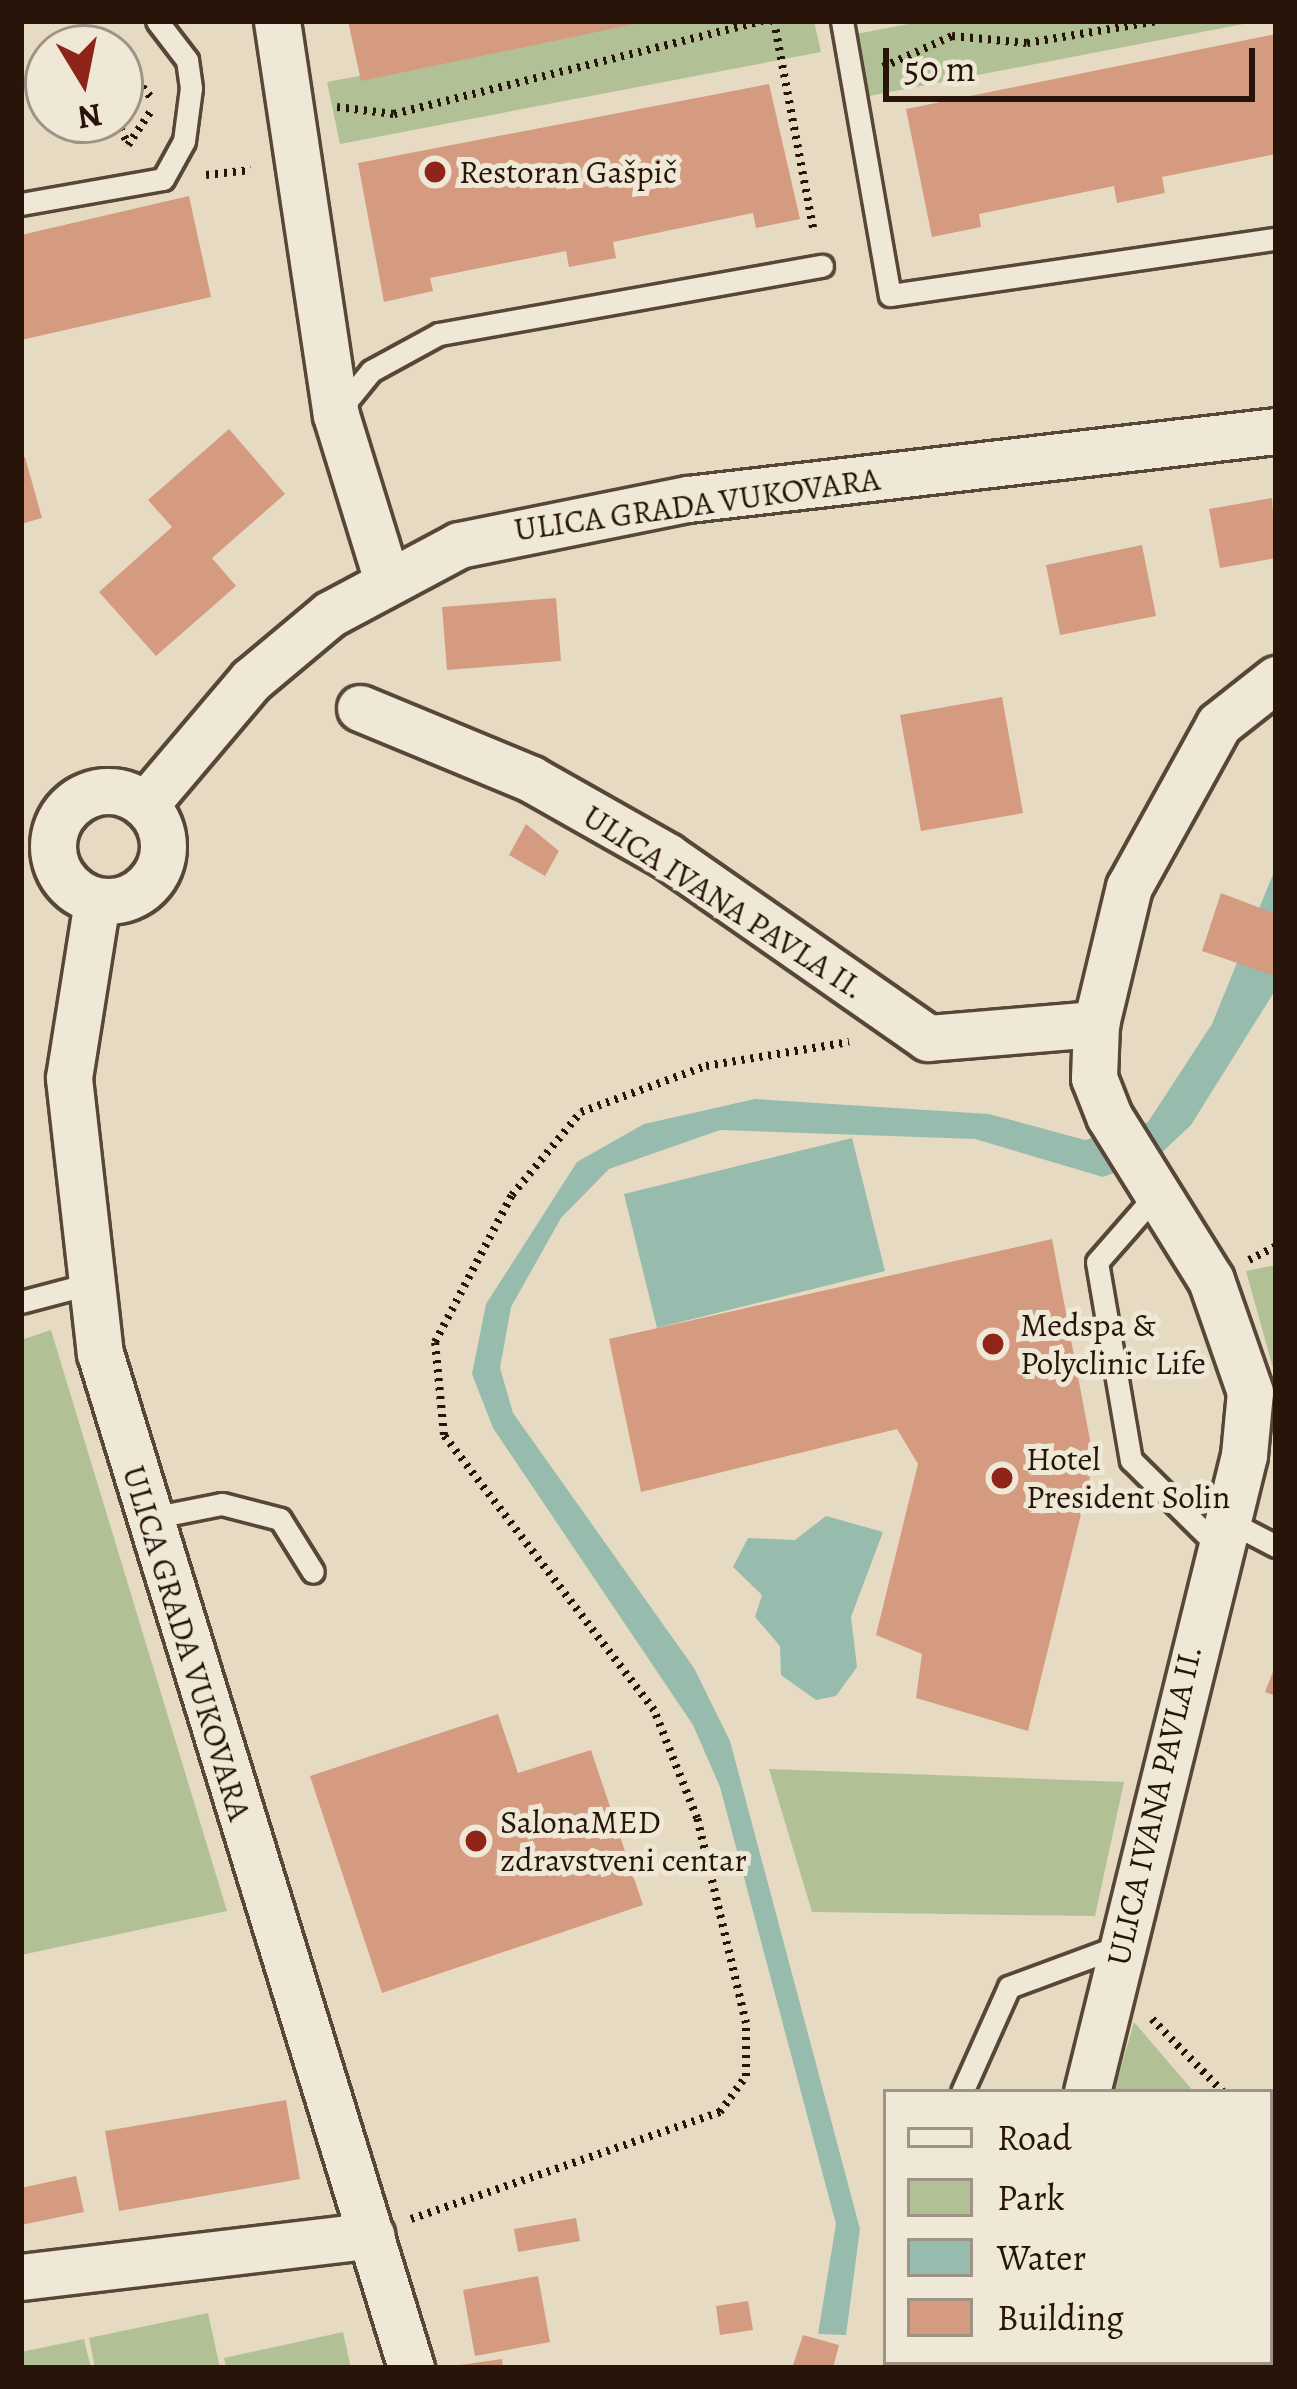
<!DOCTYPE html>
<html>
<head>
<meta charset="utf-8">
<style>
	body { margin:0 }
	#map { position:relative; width:1297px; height:2389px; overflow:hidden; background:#e6dbc2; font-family:Alegreya,serif }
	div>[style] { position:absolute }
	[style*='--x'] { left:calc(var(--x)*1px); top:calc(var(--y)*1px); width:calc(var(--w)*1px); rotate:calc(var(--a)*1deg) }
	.green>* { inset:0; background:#b2c195 }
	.water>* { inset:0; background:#97bcad }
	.building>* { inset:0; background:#d49b81 }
	.path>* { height:8px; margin-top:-4px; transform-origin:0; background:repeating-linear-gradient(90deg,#281409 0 3px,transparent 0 9px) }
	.roads { filter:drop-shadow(3px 0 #584637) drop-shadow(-3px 0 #584637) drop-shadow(0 3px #584637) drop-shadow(0 -3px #584637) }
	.service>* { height:21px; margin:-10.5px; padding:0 10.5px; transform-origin:10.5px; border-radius:10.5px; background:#efe8d7 }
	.minor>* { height:45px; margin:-22.5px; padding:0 22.5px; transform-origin:22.5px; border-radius:22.5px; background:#efe8d7 }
	.minor>.ring { margin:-22.5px; padding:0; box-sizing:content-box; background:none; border:45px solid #efe8d7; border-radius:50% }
	.dots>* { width:33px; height:33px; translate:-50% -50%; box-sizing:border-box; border:6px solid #efe8d7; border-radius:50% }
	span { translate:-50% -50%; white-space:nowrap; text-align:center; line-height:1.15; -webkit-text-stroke:10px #efe8d7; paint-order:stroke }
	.poi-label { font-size:33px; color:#281409 }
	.left { translate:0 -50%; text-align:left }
	.street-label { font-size:33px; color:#281409 }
	.frame { position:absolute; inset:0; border:24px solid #281409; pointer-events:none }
	.legend { position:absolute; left:883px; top:2089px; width:390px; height:276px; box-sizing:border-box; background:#efe8d7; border:3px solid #9f9385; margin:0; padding:15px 21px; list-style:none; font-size:36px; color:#281409 }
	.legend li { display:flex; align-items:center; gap:24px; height:60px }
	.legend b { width:60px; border:3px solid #9f9385 }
	.north { position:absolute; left:24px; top:24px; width:120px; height:120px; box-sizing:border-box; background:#efe8d7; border:3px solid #9f9385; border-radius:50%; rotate:170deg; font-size:33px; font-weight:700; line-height:48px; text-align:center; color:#281409 }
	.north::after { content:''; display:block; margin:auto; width:42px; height:54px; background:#8f2418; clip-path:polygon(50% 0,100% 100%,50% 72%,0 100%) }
	.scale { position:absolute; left:883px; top:48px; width:372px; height:54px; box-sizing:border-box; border:6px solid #281409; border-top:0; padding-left:15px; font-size:36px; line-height:42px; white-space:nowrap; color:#281409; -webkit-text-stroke:9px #efe8d7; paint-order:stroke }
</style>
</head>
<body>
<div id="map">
	<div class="green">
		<i style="clip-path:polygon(650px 21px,814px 21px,821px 52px,340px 144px,327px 82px)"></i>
		<i style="clip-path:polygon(924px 21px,1259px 21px,869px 96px,856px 34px)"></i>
		<i style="clip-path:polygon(1276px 1265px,1276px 1379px,1246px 1271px)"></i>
		<i style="clip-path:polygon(51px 1330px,227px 1911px,21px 1955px,21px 1340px)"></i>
		<i style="clip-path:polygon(769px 1769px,1124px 1782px,1095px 1916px,812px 1912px)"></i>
		<i style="clip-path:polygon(1134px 2022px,1194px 2092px,1114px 2092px)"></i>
		<i style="clip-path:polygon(208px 2313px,220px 2368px,95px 2368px,89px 2338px)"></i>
		<i style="clip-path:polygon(343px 2332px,351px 2368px,226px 2368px,224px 2358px)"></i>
		<i style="clip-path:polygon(84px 2339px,91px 2368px,21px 2368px,21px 2352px)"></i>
	</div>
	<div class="water">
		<i style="clip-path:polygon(1276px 867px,1276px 989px,1191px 1125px,1157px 1157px,1103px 1177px,975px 1139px,720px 1130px,609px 1169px,561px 1218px,511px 1307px,500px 1368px,513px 1413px,694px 1668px,730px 1741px,860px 2229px,846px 2335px,818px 2334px,836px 2224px,720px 1787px,693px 1725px,493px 1428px,472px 1374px,486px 1304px,577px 1162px,644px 1124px,755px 1099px,989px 1114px,1085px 1140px,1148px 1122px,1212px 1024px)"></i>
		<i style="clip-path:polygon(852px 1138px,885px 1271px,657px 1328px,624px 1194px)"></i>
		<i style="clip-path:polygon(826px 1516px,883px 1532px,851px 1617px,857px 1667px,836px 1696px,816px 1700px,781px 1675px,780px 1646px,755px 1617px,762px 1595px,733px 1567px,748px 1538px,795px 1540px)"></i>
		<i style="clip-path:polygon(1276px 2194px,1276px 2368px,1196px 2368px,1270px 2362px)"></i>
	</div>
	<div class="building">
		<i style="clip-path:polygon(348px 21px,640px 21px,640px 23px,361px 81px)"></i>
		<i style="clip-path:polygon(1276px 34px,1276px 154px,1162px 177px,1165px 193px,1117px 203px,1114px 186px,979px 214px,981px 227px,932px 237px,906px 109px)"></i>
		<i style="clip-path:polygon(769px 84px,800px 219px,756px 228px,753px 213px,613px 242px,616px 258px,569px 267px,566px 251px,430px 278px,433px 291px,384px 302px,358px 163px)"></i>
		<i style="clip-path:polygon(189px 196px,211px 297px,21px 340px,21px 235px)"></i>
		<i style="clip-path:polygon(229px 429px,285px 494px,212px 558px,236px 586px,156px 656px,99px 592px,172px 527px,148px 500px)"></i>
		<i style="clip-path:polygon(25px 457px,42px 518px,21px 524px,21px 459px)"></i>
		<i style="clip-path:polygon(1272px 498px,1276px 558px,1220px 568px,1209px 509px)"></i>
		<i style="clip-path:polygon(1142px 545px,1156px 616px,1060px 635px,1046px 565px)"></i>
		<i style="clip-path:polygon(556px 598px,561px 661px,447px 670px,442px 607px)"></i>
		<i style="clip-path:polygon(1002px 697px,1023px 813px,921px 831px,900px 715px)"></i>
		<i style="clip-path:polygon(526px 824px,559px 851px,545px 876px,509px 855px)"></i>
		<i style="clip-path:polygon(1221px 893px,1276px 914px,1276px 976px,1202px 951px)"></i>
		<i style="clip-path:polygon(1052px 1239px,1094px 1461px,1028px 1731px,916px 1698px,922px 1654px,876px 1635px,918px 1464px,897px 1429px,641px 1492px,609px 1339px)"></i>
		<i style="clip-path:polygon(1276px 1664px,1276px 1696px,1265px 1692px)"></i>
		<i style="clip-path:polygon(498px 1714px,518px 1773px,591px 1750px,643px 1905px,382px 1993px,310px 1776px)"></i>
		<i style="clip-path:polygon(286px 2100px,300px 2179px,119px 2211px,105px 2131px)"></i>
		<i style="clip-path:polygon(76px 2176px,84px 2212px,21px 2225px,21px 2188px)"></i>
		<i style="clip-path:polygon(576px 2218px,580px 2241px,518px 2252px,514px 2229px)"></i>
		<i style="clip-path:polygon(538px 2276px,550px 2342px,475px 2356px,463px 2290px)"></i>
		<i style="clip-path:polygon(748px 2301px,753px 2330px,720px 2335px,716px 2306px)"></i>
		<i style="clip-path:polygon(803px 2335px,839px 2345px,833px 2368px,792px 2368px)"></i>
		<i style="clip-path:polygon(502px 2359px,503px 2368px,461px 2368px,460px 2365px)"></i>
	</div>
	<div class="path">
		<i style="--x:774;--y:21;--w:215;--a:79.3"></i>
		<i style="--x:55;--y:41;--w:8;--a:67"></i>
		<i style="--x:120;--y:59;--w:53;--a:51.2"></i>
		<i style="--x:883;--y:67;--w:76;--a:-24.2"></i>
		<i style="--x:952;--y:36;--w:75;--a:5.3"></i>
		<i style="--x:1027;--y:43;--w:132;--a:-9.6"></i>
		<i style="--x:337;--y:107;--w:57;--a:7"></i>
		<i style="--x:394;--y:114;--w:380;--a:-14.2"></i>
		<i style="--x:117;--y:120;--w:27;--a:66"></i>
		<i style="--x:128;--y:145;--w:40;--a:-56"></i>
		<i style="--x:206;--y:175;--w:45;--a:-6.3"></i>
		<i style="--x:1249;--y:1260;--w:30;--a:-27"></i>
		<i style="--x:1152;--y:2019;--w:102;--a:45.8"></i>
		<i style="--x:1270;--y:2133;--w:8;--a:40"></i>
		<i style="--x:411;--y:2219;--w:327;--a:-19.1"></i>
		<i style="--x:720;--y:2112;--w:44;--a:-54.2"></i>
		<i style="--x:746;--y:2076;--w:53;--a:-90"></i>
		<i style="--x:746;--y:2023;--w:211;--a:-103.4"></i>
		<i style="--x:697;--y:1818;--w:116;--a:-111.7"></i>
		<i style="--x:654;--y:1710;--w:346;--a:-127.4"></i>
		<i style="--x:444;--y:1435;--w:93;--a:-95.5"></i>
		<i style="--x:435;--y:1342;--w:166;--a:-62.4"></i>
		<i style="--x:512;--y:1195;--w:108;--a:-50.3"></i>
		<i style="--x:581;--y:1112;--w:133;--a:-20.2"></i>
		<i style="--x:706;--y:1066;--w:145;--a:-9.5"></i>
	</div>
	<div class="roads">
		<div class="service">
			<i style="--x:842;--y:21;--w:278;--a:80.1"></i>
			<i style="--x:890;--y:295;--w:390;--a:-8.3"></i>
			<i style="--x:21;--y:204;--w:144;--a:-10"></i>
			<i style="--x:163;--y:179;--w:43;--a:-61.1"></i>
			<i style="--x:184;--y:141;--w:53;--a:-82.5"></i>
			<i style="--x:191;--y:88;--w:28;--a:-98"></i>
			<i style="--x:187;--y:60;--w:49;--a:-127.6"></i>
			<i style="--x:340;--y:409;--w:49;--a:-50.8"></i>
			<i style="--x:371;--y:371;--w:77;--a:-28.6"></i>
			<i style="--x:439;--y:334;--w:389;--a:-10.1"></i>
			<i style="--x:1154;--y:1197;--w:86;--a:131.2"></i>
			<i style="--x:1097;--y:1262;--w:201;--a:80.3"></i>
			<i style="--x:1131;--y:1460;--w:120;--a:44.7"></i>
			<i style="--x:21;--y:1302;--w:70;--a:-14.8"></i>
			<i style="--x:146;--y:1519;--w:77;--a:-11.2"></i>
			<i style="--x:222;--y:1504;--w:60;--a:14.5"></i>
			<i style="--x:280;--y:1519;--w:62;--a:58.1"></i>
			<i style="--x:1226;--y:1520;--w:56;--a:27.5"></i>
			<i style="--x:962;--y:2092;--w:115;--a:-65.9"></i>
			<i style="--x:1009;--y:1987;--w:118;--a:-20.3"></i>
		</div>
		<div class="minor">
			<i style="--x:277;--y:21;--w:398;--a:81.5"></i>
			<i style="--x:336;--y:415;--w:170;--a:72.9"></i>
			<i style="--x:360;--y:708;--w:185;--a:22.5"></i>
			<i style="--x:531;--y:779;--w:156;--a:29.5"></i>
			<i style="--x:667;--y:856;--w:318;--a:34.9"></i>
			<i style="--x:928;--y:1038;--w:169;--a:-4.8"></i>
			<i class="ring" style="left:53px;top:791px;width:65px;height:65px"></i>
			<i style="--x:145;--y:805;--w:164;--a:-49.7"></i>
			<i style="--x:251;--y:680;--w:103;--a:-39.9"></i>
			<i style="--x:330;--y:614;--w:146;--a:-28.1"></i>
			<i style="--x:459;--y:545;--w:234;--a:-11.4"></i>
			<i style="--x:688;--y:499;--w:592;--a:-6.6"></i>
			<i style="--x:97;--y:901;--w:179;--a:99"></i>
			<i style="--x:69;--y:1078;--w:277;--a:83.6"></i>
			<i style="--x:100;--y:1353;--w:1062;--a:72.96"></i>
			<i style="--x:1087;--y:2092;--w:656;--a:-76.15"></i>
			<i style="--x:1244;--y:1455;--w:63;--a:-84.6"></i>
			<i style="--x:1250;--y:1392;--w:119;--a:-109.2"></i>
			<i style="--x:1211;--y:1280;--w:193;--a:-121.9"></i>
			<i style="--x:1109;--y:1116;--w:41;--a:-111.5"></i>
			<i style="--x:1094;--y:1078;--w:54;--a:-87.9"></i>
			<i style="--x:1096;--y:1024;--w:141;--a:-76.5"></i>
			<i style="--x:1129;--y:887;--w:186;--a:-61.1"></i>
			<i style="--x:1219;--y:724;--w:73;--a:-38.3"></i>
			<i style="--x:21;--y:2277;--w:353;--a:-6.8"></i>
			<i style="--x:1029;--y:2368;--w:6;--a:-72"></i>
		</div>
	</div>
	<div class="dots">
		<i style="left:435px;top:172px;background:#8f2418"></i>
		<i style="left:993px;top:1344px;background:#8f2418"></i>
		<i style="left:1002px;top:1478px;background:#8f2418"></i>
		<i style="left:476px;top:1841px;background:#8f2418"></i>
	</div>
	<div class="poi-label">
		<span class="left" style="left:459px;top:172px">Restoran Gašpič</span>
		<span class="left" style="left:1020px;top:1344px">Medspa &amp;<br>Polyclinic Life</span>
		<span class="left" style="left:1026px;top:1478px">Hotel<br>President Solin</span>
		<span class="left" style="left:500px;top:1841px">SalonaMED<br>zdravstveni centar</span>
	</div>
	<div class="street-label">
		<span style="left:697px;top:504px;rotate:-8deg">ULICA GRADA VUKOVARA</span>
		<span style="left:724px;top:902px;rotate:33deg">ULICA IVANA PAVLA II.</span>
		<span style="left:187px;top:1643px;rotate:73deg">ULICA GRADA VUKOVARA</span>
		<span style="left:1154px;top:1805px;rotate:-77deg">ULICA IVANA PAVLA II.</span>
	</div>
	<div class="frame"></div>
	<ul class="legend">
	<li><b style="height:15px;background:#efe8d7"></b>Road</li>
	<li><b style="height:33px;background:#b2c195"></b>Park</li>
	<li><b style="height:33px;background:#97bcad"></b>Water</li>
	<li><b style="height:33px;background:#d49b81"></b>Building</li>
	</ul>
	<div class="north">N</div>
	<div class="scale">50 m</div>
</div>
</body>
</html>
